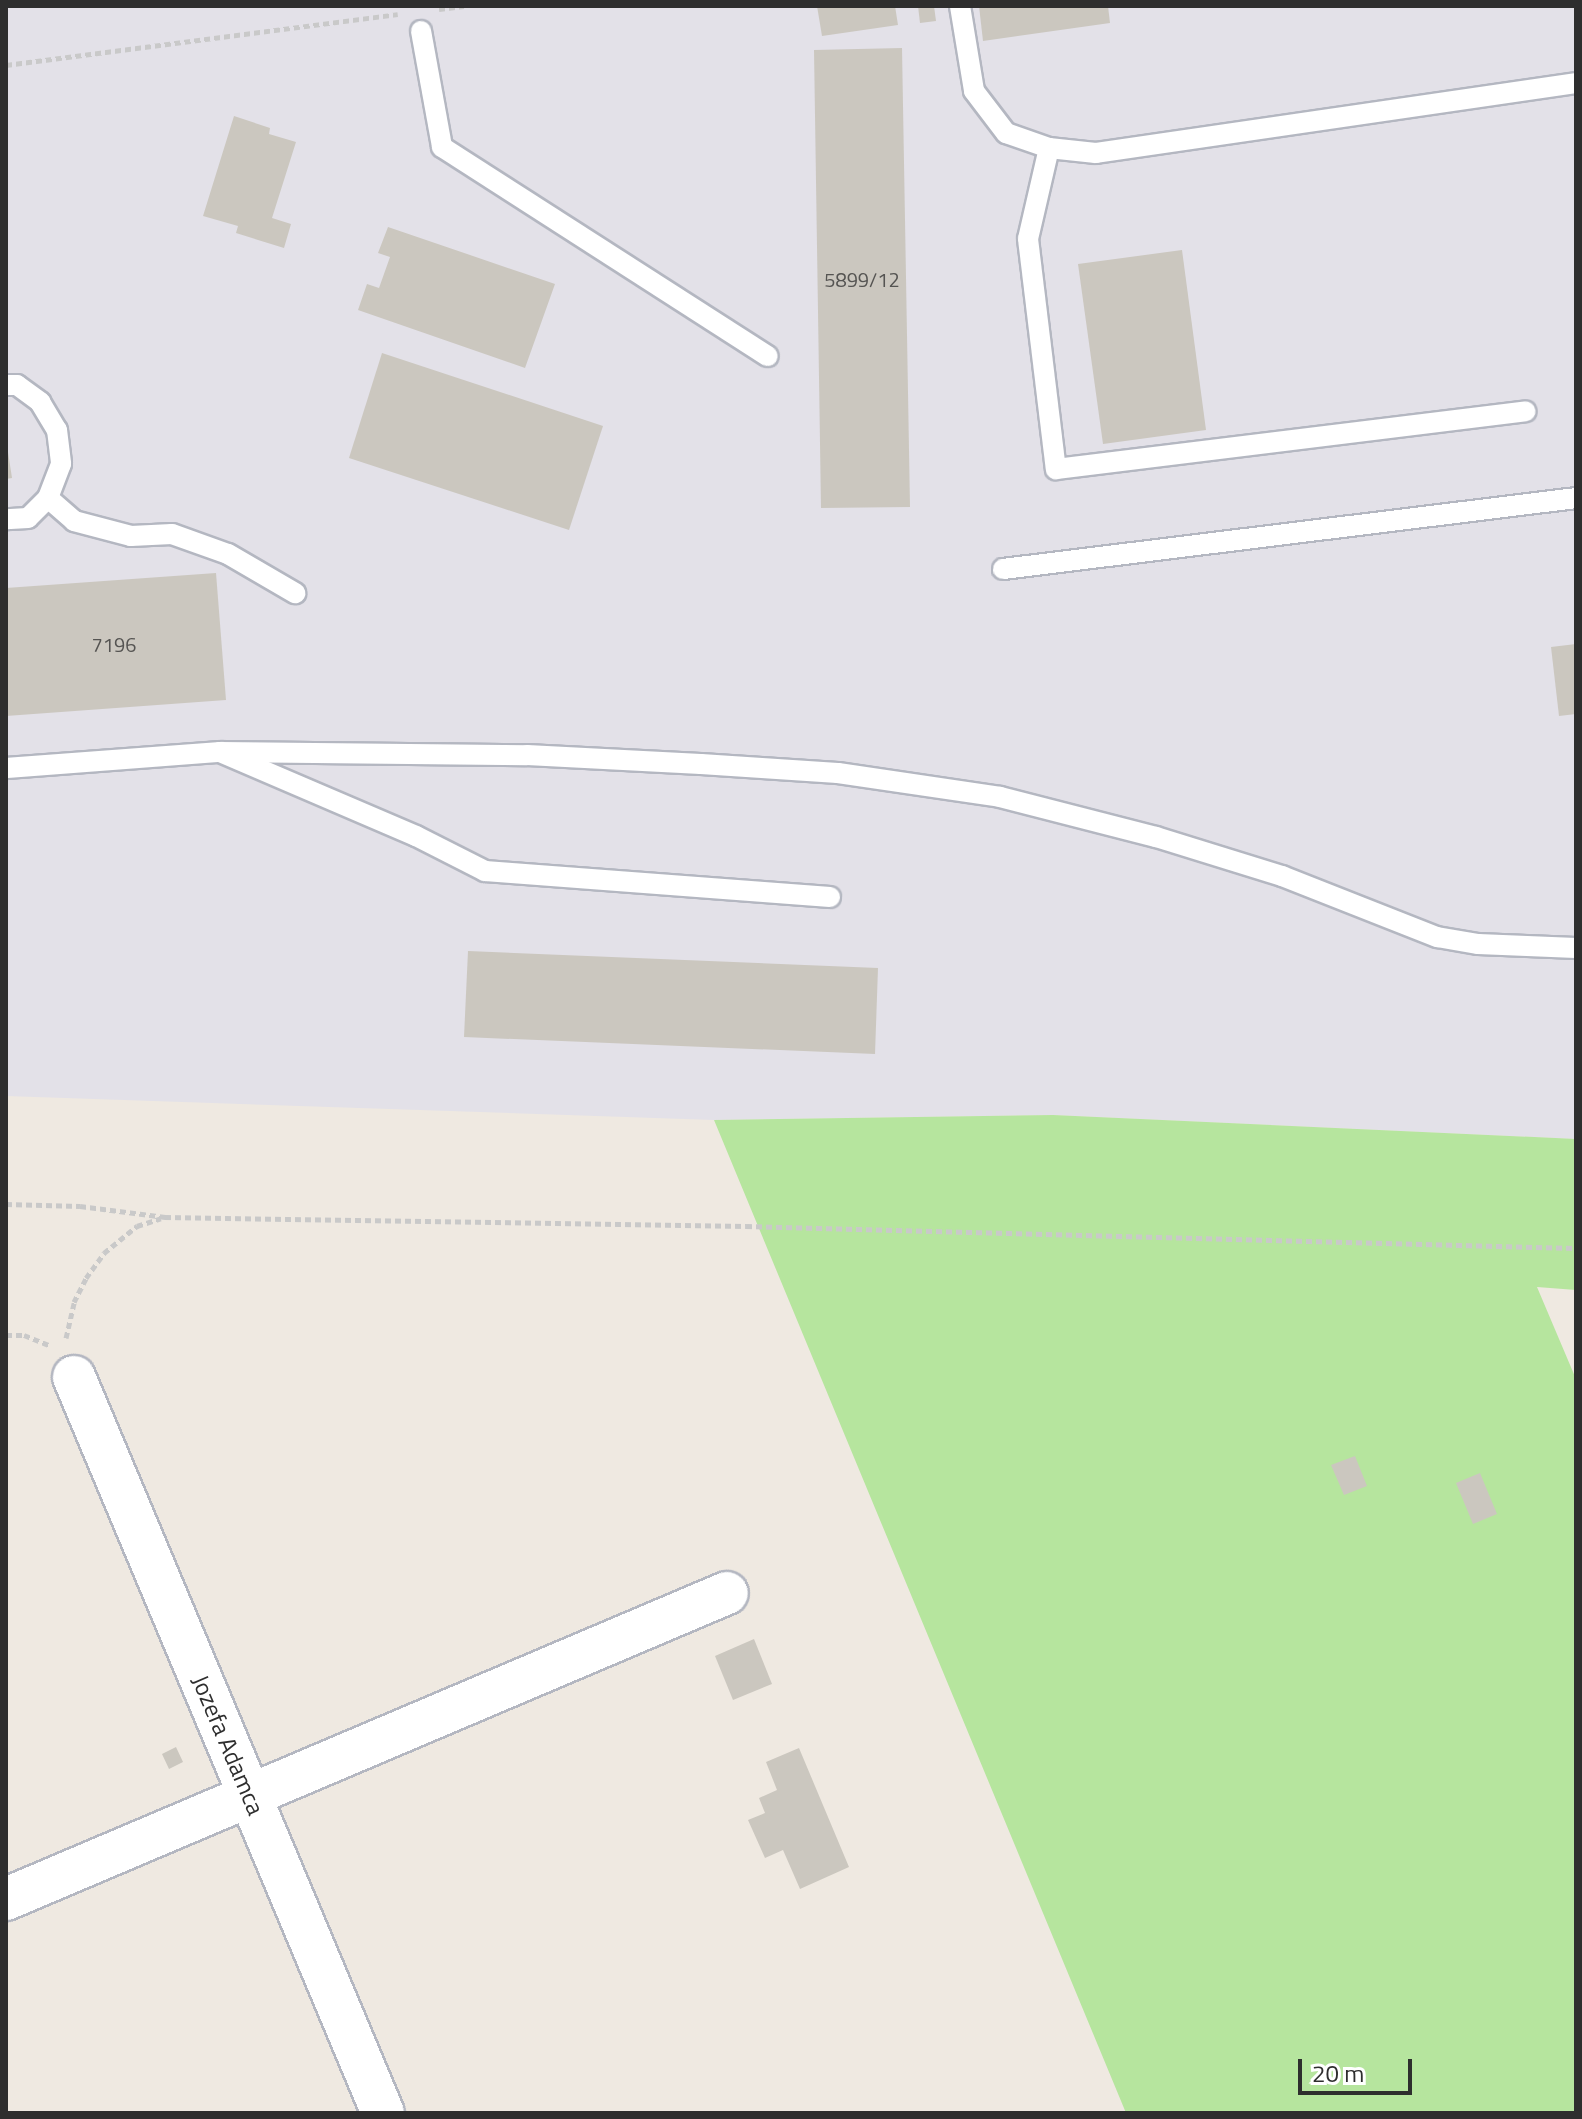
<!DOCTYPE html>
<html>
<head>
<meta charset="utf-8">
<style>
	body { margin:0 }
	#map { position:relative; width:1582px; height:2119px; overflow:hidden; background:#efe9e1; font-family:"Titillium Web",sans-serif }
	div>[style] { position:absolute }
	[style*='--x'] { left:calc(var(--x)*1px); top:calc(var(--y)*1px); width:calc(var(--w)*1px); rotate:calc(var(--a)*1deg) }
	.industrial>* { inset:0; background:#e3e1e8 }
	.green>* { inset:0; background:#b6e59e }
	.building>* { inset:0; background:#cbc7bf }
	.path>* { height:5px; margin-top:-2.5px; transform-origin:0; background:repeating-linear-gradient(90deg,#c9c9c9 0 6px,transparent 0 10px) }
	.roads { filter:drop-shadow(2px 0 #b4b7c1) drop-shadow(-2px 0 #b4b7c1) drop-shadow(0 2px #b4b7c1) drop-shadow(0 -2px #b4b7c1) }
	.lane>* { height:20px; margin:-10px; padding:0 10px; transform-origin:10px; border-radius:10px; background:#fff }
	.street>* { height:42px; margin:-21px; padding:0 21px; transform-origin:21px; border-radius:21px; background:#fff }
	span { translate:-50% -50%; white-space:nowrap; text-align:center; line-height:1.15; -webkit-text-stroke:6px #fff; paint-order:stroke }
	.number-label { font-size:20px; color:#555452 }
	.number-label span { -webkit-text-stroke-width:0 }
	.street-label { font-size:24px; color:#2e2e2e }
	.frame { position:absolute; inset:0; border:8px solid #2e2e2e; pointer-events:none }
	.scale { position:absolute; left:1298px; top:2059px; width:114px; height:36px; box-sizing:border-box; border:4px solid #2e2e2e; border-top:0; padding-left:10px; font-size:24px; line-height:28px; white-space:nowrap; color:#2e2e2e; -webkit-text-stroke:6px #fff; paint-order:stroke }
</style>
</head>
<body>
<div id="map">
	<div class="industrial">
		<i style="clip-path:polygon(6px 6px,1576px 6px,1576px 1139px,1053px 1115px,714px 1120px,6px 1096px)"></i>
	</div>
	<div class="green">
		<i style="clip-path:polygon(1053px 1115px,1576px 1139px,1576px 1290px,1537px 1287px,1576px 1379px,1576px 2113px,1126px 2113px,714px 1120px)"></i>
	</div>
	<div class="building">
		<i style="clip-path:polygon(817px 6px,895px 6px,898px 25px,822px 36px)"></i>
		<i style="clip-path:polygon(918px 6px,934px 6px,936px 21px,920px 23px)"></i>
		<i style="clip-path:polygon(979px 6px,1108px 6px,1110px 23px,983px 41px)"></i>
		<i style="clip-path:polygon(902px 48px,910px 507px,821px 508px,814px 50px)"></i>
		<i style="clip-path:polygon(234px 116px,270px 128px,269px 134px,296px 142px,272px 218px,291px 224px,284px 248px,236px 233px,238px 226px,203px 216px)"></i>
		<i style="clip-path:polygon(388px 227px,555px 284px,525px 368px,358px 310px,367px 284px,379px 288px,390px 257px,378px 253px)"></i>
		<i style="clip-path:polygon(1182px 250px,1206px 430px,1103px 444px,1078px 264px)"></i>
		<i style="clip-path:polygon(382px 353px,603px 426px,569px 530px,349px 458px)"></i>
		<i style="clip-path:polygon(6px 439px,12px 478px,6px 479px)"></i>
		<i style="clip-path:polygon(216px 573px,226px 700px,6px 716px,6px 588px)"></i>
		<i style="clip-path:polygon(1576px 644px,1576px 714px,1559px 716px,1551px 647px)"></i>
		<i style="clip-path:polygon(468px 951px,878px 968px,875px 1054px,464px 1037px)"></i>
		<i style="clip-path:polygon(1355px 1456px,1367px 1486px,1344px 1495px,1331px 1465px)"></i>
		<i style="clip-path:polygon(1480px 1473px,1497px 1514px,1473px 1524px,1456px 1483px)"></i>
		<i style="clip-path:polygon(754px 1639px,772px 1684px,733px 1700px,715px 1656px)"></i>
		<i style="clip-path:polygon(176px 1747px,183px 1762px,169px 1769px,162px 1754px)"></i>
		<i style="clip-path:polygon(799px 1748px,849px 1867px,800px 1889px,783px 1850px,765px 1858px,748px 1820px,765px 1813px,759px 1798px,777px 1790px,766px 1762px)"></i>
	</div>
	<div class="path">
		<i style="--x:439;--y:9;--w:25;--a:-7"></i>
		<i style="--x:6;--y:65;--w:395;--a:-7.4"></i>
		<i style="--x:6;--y:1204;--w:74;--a:1.5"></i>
		<i style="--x:80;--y:1206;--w:86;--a:7.4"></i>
		<i style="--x:165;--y:1217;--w:581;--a:0.89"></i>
		<i style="--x:746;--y:1226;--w:830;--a:1.52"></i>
		<i style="--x:6;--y:1335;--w:18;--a:0"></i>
		<i style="--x:24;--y:1335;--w:29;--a:22"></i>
		<i style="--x:66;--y:1338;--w:37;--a:-77"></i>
		<i style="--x:74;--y:1302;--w:27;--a:-63"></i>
		<i style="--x:86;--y:1278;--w:31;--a:-54"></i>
		<i style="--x:104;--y:1253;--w:43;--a:-39.3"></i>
		<i style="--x:137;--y:1226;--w:25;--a:-18"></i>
	</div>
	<div class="roads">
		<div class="lane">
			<i style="--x:960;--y:6;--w:86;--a:80.6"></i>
			<i style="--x:974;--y:91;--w:53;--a:52.7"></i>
			<i style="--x:1006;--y:133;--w:46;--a:19.2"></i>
			<i style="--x:1049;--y:148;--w:47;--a:6.1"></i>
			<i style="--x:1096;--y:153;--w:485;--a:-8.3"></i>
			<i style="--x:421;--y:31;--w:118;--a:79.7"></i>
			<i style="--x:442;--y:147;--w:387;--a:32.7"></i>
			<i style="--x:1049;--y:148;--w:93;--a:103"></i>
			<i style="--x:1028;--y:239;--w:232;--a:83.1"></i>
			<i style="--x:1056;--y:469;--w:473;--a:-7"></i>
			<i style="--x:6;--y:385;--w:11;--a:0"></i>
			<i style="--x:17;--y:385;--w:29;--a:36"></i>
			<i style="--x:40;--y:402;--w:33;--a:59"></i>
			<i style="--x:57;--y:430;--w:34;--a:83"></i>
			<i style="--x:61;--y:464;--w:36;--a:111"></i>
			<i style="--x:48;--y:498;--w:28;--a:135"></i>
			<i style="--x:28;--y:518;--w:22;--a:177"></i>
			<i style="--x:48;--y:498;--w:35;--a:41"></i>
			<i style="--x:74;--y:521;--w:59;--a:14.7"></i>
			<i style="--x:131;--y:536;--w:41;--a:-2.8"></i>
			<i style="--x:172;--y:534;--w:59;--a:19.7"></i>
			<i style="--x:228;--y:554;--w:78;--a:30.2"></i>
			<i style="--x:1003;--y:569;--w:577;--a:-7.06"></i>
			<i style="--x:6;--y:768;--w:215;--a:-4.3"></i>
			<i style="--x:830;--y:897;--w:346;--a:-175.7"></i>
			<i style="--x:485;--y:871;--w:77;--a:-153.1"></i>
			<i style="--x:416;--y:836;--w:213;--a:-156.8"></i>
			<i style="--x:220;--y:752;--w:307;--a:0.6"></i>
			<i style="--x:527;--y:755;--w:174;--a:3"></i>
			<i style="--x:701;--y:764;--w:137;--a:3.8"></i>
			<i style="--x:838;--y:773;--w:164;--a:8.4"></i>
			<i style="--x:1000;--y:797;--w:161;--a:14.4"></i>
			<i style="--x:1156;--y:837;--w:132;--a:17.2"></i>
			<i style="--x:1282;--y:876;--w:167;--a:21.5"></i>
			<i style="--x:1437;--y:937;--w:42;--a:9.7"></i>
			<i style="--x:1478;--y:944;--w:98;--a:2.3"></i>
		</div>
		<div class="street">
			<i style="--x:74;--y:1377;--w:798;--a:67.23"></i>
			<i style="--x:6;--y:1899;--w:783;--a:-23"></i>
		</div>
	</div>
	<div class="number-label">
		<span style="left:862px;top:279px">5899/12</span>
		<span style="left:114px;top:644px">7196</span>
	</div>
	<div class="street-label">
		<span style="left:228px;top:1745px;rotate:67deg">Jozefa Adamca</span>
	</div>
	<div class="frame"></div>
	<div class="scale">20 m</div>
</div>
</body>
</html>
